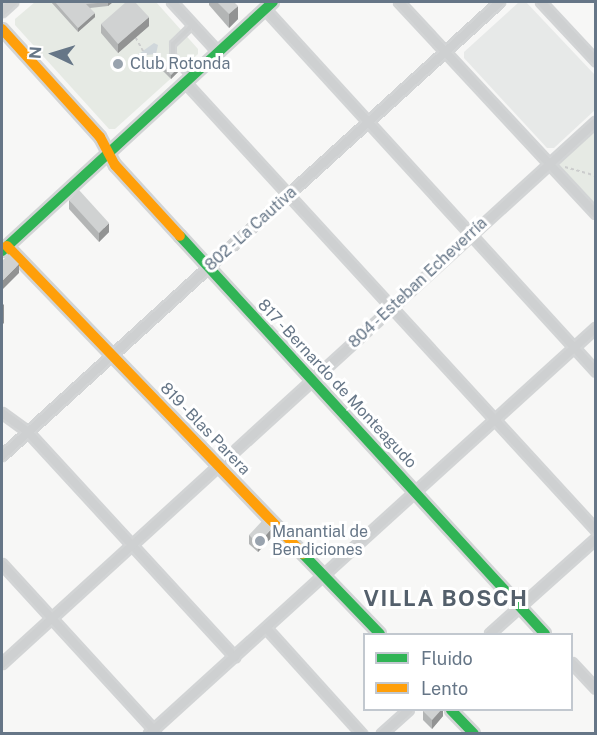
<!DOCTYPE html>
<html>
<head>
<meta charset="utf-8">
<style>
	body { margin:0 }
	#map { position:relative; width:597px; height:735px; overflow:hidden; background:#f7f7f6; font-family:"Public Sans",sans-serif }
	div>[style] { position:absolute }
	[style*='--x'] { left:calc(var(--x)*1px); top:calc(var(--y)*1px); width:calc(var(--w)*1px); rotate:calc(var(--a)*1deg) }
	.built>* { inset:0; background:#e7e9e8 }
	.green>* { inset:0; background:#e6eae4 }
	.water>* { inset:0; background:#d0d7db }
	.path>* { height:1.5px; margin-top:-0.75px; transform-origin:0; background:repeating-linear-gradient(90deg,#cccdcd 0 3px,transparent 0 6px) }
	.roads { filter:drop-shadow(2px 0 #d2d4d5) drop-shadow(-2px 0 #d2d4d5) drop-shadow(0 2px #d2d4d5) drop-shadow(0 -2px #d2d4d5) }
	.lane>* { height:4px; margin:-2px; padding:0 2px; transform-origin:2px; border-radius:2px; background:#ced0d1 }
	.street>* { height:8px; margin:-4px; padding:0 4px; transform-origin:4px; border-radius:4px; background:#ced0d1 }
	.fast>* { height:10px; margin:-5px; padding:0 5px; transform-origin:5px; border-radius:5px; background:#30b455 }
	.slow>* { height:10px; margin:-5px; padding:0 5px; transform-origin:5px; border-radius:5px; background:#ff9f0a }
	.wall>* { inset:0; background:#b3b5b5 }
	.shaded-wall>* { inset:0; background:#929393 }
	.building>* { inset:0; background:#d0d2d2 }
	.dots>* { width:16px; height:16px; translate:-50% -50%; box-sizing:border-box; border:3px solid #fff; border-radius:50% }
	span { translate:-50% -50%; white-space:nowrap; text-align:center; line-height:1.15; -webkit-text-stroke:6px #fff; paint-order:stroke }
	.poi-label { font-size:16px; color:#667687 }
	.left { translate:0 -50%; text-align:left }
	.street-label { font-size:16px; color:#667687 }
	.district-label { font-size:22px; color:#54606c; font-weight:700; letter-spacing:1.5px }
	.frame { position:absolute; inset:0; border:3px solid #667687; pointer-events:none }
	.legend { position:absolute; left:363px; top:633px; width:210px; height:78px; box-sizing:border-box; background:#fff; border:2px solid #c2c8cf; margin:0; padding:8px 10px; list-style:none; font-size:18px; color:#667687 }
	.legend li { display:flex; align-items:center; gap:12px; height:30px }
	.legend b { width:30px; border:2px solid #c2c8cf }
	.north { position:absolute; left:24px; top:24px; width:60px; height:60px; -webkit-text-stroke:4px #fff; paint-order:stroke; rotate:274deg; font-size:16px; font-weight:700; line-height:24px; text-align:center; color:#667687 }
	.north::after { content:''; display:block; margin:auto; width:21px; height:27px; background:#667687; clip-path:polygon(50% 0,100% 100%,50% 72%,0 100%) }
</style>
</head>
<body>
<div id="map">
	<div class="built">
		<i style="clip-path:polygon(519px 2px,526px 2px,595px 75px,595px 110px,554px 148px,547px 148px,464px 58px,464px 52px)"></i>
	</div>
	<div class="green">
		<i style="clip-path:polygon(35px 2px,156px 2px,198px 49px,198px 54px,115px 129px,109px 129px,15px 25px,15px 19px)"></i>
		<i style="clip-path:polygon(595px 128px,595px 206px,557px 164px)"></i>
	</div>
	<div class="water">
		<i style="clip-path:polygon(154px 43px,158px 45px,156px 54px,136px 56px)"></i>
	</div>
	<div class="path">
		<i style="--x:136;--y:38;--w:18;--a:61"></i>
		<i style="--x:145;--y:54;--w:14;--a:39"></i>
		<i style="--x:565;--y:167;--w:32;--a:16"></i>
	</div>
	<div class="roads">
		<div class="lane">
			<i style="--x:189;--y:75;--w:25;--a:-130"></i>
			<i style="--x:173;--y:56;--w:12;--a:-90"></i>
			<i style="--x:173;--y:44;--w:28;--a:-44"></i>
		</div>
		<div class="street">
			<i style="--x:172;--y:2;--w:68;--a:47.4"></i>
			<i style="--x:399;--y:2;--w:289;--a:47.1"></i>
			<i style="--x:541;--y:2;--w:81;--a:47"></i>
			<i style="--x:265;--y:9;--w:491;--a:47.6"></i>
			<i style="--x:2;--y:12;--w:15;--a:-42"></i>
			<i style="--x:185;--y:82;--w:608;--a:47.47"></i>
			<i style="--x:2;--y:413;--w:32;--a:36"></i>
			<i style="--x:28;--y:432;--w:306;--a:47.4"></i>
			<i style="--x:2;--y:456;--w:674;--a:-42.35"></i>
			<i style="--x:2;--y:564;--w:228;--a:47.5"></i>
			<i style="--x:267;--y:629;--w:142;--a:47.9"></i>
			<i style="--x:490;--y:634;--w:142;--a:-41.9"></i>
			<i style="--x:572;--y:663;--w:35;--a:47"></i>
			<i style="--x:2;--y:664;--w:804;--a:-42.38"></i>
			<i style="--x:149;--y:734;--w:604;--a:-42.25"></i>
			<i style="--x:382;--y:734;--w:36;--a:-42"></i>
		</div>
		<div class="fast">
			<i style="--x:180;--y:236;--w:540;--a:47.48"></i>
			<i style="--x:2;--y:251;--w:368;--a:-42.6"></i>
			<i style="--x:303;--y:554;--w:111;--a:46.1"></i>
			<i style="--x:451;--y:710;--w:33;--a:46"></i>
		</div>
		<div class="slow">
			<i style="--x:2;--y:29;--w:146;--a:47.8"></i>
			<i style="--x:100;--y:137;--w:32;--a:62"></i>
			<i style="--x:115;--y:165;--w:96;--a:47.5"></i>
			<i style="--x:7;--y:246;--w:427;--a:46.1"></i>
		</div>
	</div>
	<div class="wall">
		<i style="clip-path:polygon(51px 2px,85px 2px,86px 3px,86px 2px,113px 2px,108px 6px,90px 8px,95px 17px,78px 32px)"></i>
		<i style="clip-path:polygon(209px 2px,234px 2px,238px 19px,229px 28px,209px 5px)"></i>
		<i style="clip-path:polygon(101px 24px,149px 26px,118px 53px,101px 33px)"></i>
		<i style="clip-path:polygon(163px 66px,179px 71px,171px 79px,163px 71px)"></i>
		<i style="clip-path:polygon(69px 200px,109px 232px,99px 242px,69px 209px)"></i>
		<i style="clip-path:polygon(249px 535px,272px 537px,258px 552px,249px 544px)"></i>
		<i style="clip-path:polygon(443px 710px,443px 716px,432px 729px,423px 720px,423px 711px)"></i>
	</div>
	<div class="shaded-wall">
		<i style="clip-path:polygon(108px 2px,113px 2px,108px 6px)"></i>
		<i style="clip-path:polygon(238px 6px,238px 19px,229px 28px,229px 14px)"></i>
		<i style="clip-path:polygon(95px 13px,95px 17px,78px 32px,78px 28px)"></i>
		<i style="clip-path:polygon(149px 17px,149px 26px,118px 53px,118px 44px)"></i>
		<i style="clip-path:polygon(179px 67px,179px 71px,171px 79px,171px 75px)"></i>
		<i style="clip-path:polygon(109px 223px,109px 232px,99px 242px,99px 233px)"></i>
		<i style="clip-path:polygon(19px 264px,19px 273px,2px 290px,2px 281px)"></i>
		<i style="clip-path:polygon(4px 304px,4px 323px,2px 325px,2px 306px)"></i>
		<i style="clip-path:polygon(272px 528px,272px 537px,258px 552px,258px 544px)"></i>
		<i style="clip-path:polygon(441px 710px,443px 710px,443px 716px,432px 729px,432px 720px)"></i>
	</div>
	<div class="building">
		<i style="clip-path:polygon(55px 2px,85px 2px,86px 3px,86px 2px,109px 2px,86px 4px,95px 13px,78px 28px)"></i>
		<i style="clip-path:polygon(126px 2px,135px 2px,149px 17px,118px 44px,101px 24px)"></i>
		<i style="clip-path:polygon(217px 2px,234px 2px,238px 6px,229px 14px)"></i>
		<i style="clip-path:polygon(172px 59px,179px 67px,171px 75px,163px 66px)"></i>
		<i style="clip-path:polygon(79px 190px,109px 223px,99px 233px,69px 200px)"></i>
		<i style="clip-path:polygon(9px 254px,19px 264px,2px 281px,2px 261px)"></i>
		<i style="clip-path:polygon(263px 520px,272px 528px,258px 544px,249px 535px)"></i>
		<i style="clip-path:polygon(424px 710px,441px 710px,432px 720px,423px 711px)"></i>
	</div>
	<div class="dots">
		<i style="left:118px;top:64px;background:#99a3ae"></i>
		<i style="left:260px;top:541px;background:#99a3ae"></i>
	</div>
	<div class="poi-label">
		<span class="left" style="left:130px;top:64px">Club Rotonda</span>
		<span class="left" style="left:272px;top:541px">Manantial de<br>Bendiciones</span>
	</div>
	<div class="street-label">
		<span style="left:251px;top:229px;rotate:-42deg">802 - La Cautiva</span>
		<span style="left:418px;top:283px;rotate:-43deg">804 - Esteban Echeverría</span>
		<span style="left:337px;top:384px;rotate:47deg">817 - Bernardo de Monteagudo</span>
		<span style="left:205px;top:429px;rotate:46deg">819 - Blas Parera</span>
	</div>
	<div class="district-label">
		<span style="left:446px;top:599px">VILLA BOSCH</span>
	</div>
	<div class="frame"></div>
	<ul class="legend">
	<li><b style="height:8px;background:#30b455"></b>Fluido</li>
	<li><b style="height:8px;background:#ff9f0a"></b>Lento</li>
	</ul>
	<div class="north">N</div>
</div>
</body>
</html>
